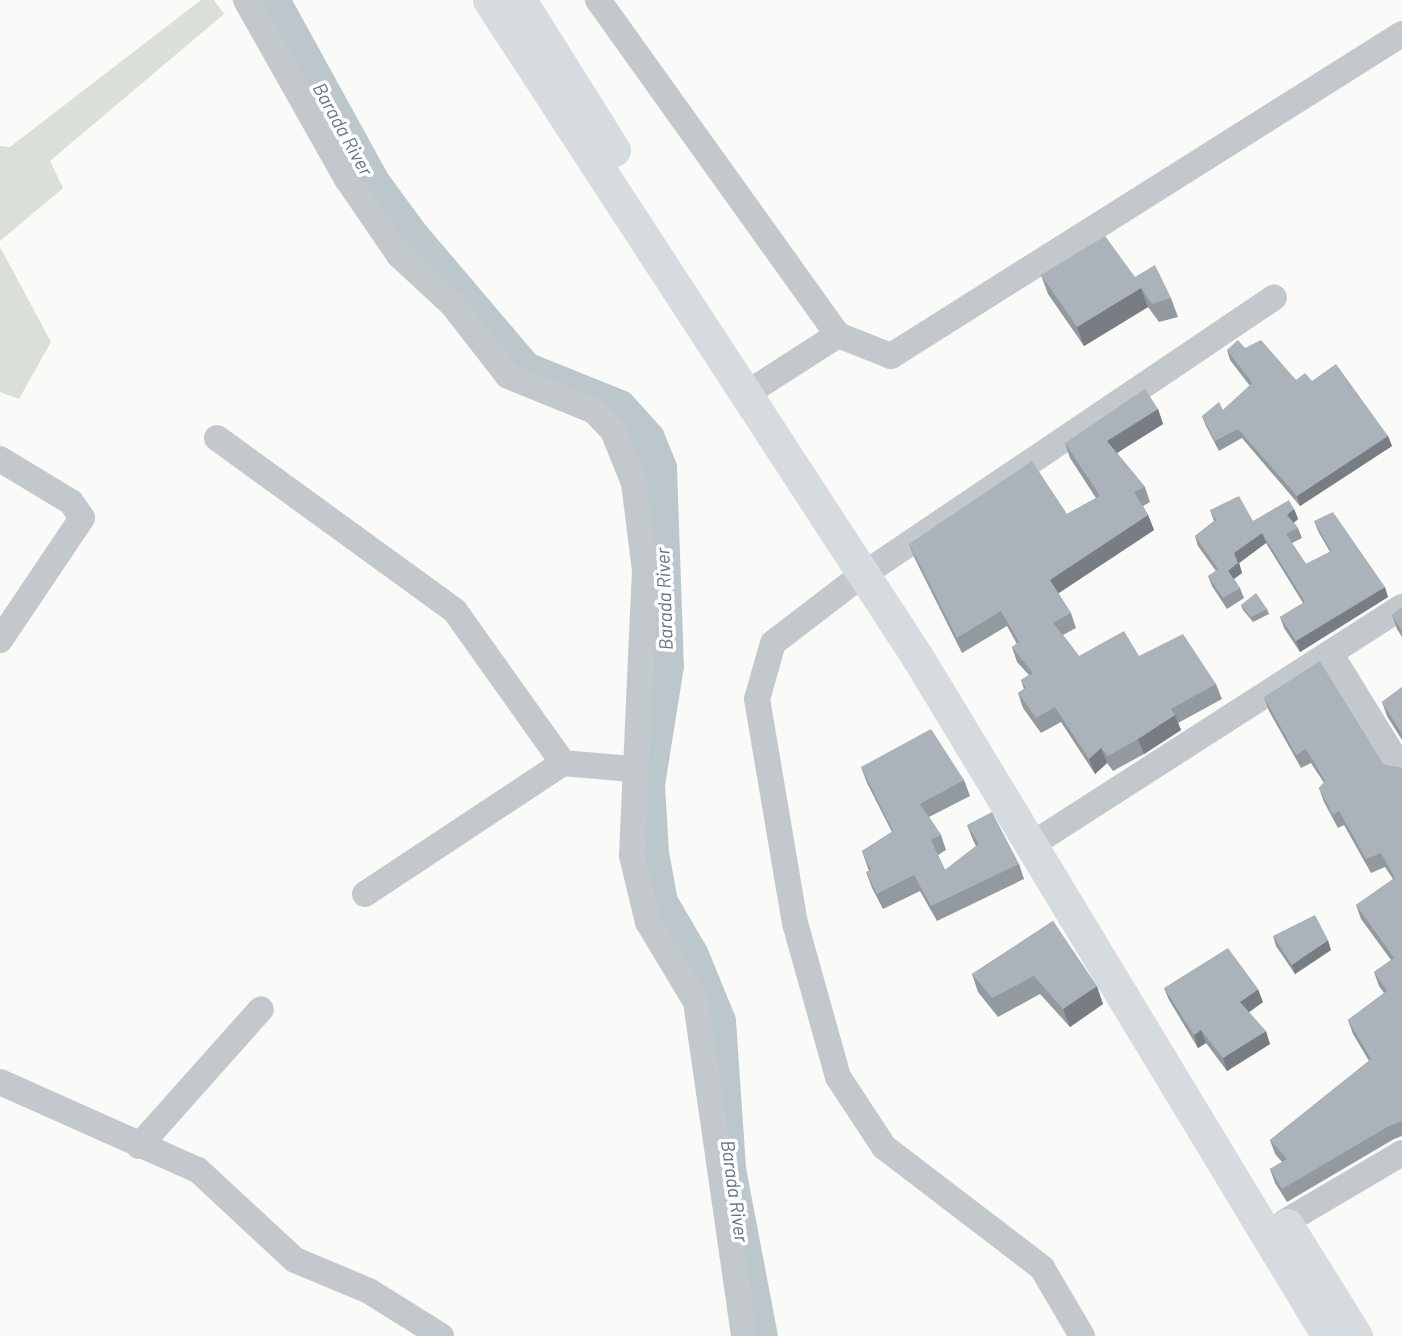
<!DOCTYPE html>
<html>
<head>
<meta charset="utf-8">
<style>
	body { margin:0 }
	#map { position:relative; width:1402px; height:1336px; overflow:hidden; background:#fafaf8; font-family:Barlow,sans-serif }
	div>[style] { position:absolute }
	[style*='--x'] { left:calc(var(--x)*1px); top:calc(var(--y)*1px); width:calc(var(--w)*1px); rotate:calc(var(--a)*1deg) }
	.green>* { inset:0; background:#dadfd7 }
	.river>* { height:35px; margin:-17.5px; padding:0 17.5px; transform-origin:17.5px; border-radius:17.5px; background:#bbc7cb }
	.minor>* { height:26px; margin:-13px; padding:0 13px; transform-origin:13px; border-radius:13px; background:#c3c8cc }
	.major>* { height:33px; margin:-16.5px; padding:0 16.5px; transform-origin:16.5px; border-radius:16.5px; background:#d6dbdf }
	.wall>* { inset:0; background:#929a9f }
	.shaded-wall>* { inset:0; background:#777d82 }
	.building>* { inset:0; background:#aab3b9 }
	span { translate:-50% -50%; white-space:nowrap; text-align:center; line-height:1.15; -webkit-text-stroke:7px #fff; paint-order:stroke }
	.water-label { font-size:19px; color:#60757c; font-style:italic }
</style>
</head>
<body>
<div id="map">
	<div class="green">
		<i style="clip-path:polygon(201px 0,214px 0,224px 14px,50px 161px,63px 188px,0 241px,0 146px,10px 147px)"></i>
		<i style="clip-path:polygon(0 247px,51px 342px,19px 399px,0 392px)"></i>
	</div>
	<div class="river">
		<i style="--x:272;--y:0;--w:208;--a:61.2"></i>
		<i style="--x:372;--y:182;--w:64;--a:53.8"></i>
		<i style="--x:410;--y:234;--w:177;--a:49.6"></i>
		<i style="--x:525;--y:369;--w:101;--a:22"></i>
		<i style="--x:619;--y:407;--w:42;--a:47.9"></i>
		<i style="--x:647;--y:438;--w:32;--a:68"></i>
		<i style="--x:659;--y:468;--w:197;--a:88"></i>
		<i style="--x:666;--y:665;--w:121;--a:99.1"></i>
		<i style="--x:647;--y:784;--w:69;--a:86.7"></i>
		<i style="--x:651;--y:853;--w:50;--a:79.6"></i>
		<i style="--x:660;--y:902;--w:61;--a:59.7"></i>
		<i style="--x:691;--y:955;--w:71;--a:67.8"></i>
		<i style="--x:718;--y:1021;--w:148;--a:86.1"></i>
		<i style="--x:728;--y:1169;--w:170;--a:79.2"></i>
	</div>
	<div class="minor">
		<i style="--x:246;--y:0;--w:206;--a:60.6"></i>
		<i style="--x:347;--y:179;--w:92;--a:55.6"></i>
		<i style="--x:399;--y:255;--w:72;--a:42.8"></i>
		<i style="--x:452;--y:304;--w:91;--a:52.1"></i>
		<i style="--x:508;--y:376;--w:93;--a:22.1"></i>
		<i style="--x:594;--y:411;--w:28;--a:46"></i>
		<i style="--x:613;--y:431;--w:56;--a:68"></i>
		<i style="--x:634;--y:483;--w:88;--a:82.8"></i>
		<i style="--x:645;--y:570;--w:286;--a:92.6"></i>
		<i style="--x:632;--y:856;--w:68;--a:76.4"></i>
		<i style="--x:648;--y:922;--w:93;--a:59"></i>
		<i style="--x:696;--y:1002;--w:337;--a:81.8"></i>
		<i style="--x:598;--y:0;--w:412;--a:54.4"></i>
		<i style="--x:838;--y:335;--w:57;--a:21.6"></i>
		<i style="--x:891;--y:356;--w:604;--a:-32.22"></i>
		<i style="--x:760;--y:385;--w:93;--a:-32.7"></i>
		<i style="--x:217;--y:438;--w:294;--a:36"></i>
		<i style="--x:455;--y:611;--w:186;--a:54.6"></i>
		<i style="--x:563;--y:763;--w:69;--a:5"></i>
		<i style="--x:0;--y:459;--w:83;--a:31.2"></i>
		<i style="--x:71;--y:502;--w:19;--a:55"></i>
		<i style="--x:82;--y:518;--w:147;--a:123.9"></i>
		<i style="--x:876;--y:566;--w:480;--a:-34"></i>
		<i style="--x:863;--y:574;--w:113;--a:142.5"></i>
		<i style="--x:773;--y:643;--w:58;--a:105.9"></i>
		<i style="--x:757;--y:699;--w:227;--a:80.4"></i>
		<i style="--x:795;--y:923;--w:160;--a:74.4"></i>
		<i style="--x:838;--y:1077;--w:84;--a:56.7"></i>
		<i style="--x:884;--y:1147;--w:199;--a:37.4"></i>
		<i style="--x:1042;--y:1268;--w:79;--a:59.5"></i>
		<i style="--x:1330;--y:653;--w:137;--a:58.4"></i>
		<i style="--x:1045;--y:836;--w:424;--a:-32.7"></i>
		<i style="--x:365;--y:894;--w:237;--a:-33.5"></i>
		<i style="--x:0;--y:1082;--w:217;--a:24"></i>
		<i style="--x:198;--y:1170;--w:132;--a:42.9"></i>
		<i style="--x:295;--y:1260;--w:80;--a:22.7"></i>
		<i style="--x:369;--y:1291;--w:85;--a:32"></i>
		<i style="--x:139;--y:1146;--w:183;--a:-48.3"></i>
		<i style="--x:1285;--y:1222;--w:136;--a:-30.5"></i>
	</div>
	<div class="major">
		<i style="--x:489;--y:0;--w:785;--a:56.9"></i>
		<i style="--x:918;--y:658;--w:792;--a:58.84"></i>
		<i style="--x:520;--y:0;--w:177;--a:57.9"></i>
		<i style="--x:1287;--y:1225;--w:131;--a:58.1"></i>
	</div>
	<div class="wall">
		<i style="clip-path:polygon(1041px 275px,1135px 277px,1171px 298px,1178px 317px,1159px 322px,1148px 307px,1084px 346px,1048px 294px)"></i>
		<i style="clip-path:polygon(1245px 348px,1296px 380px,1312px 381px,1388px 436px,1392px 446px,1300px 506px,1242px 438px,1219px 451px,1206px 426px,1202px 416px,1223px 410px,1250px 386px,1230px 360px,1227px 350px)"></i>
		<i style="clip-path:polygon(1158px 409px,1163px 424px,1117px 453px,1145px 487px,1150px 502px,1143px 506px,1148px 515px,1154px 530px,1058px 593px,1071px 613px,1076px 628px,1063px 635px,1079px 656px,1139px 656px,1216px 684px,1222px 699px,1178px 723px,1181px 730px,1144px 754px,1113px 771px,1107px 763px,1095px 774px,1061px 722px,1041px 733px,1023px 708px,1018px 693px,1024px 689px,1021px 680px,1029px 675px,1017px 662px,1012px 647px,1017px 644px,1007px 626px,962px 653px,915px 559px,909px 544px,1067px 514px,1096px 498px,1070px 458px,1065px 443px)"></i>
		<i style="clip-path:polygon(1294px 509px,1298px 519px,1294px 523px,1298px 528px,1302px 538px,1292px 543px,1306px 564px,1330px 552px,1318px 531px,1314px 521px,1388px 597px,1300px 652px,1284px 628px,1280px 617px,1303px 603px,1266px 543px,1239px 563px,1242px 573px,1234px 579px,1240px 588px,1244px 598px,1227px 609px,1212px 586px,1208px 576px,1216px 571px,1198px 546px,1195px 536px,1214px 521px,1210px 510px,1253px 521px)"></i>
		<i style="clip-path:polygon(1241px 605px,1267px 609px,1269px 614px,1253px 622px,1243px 610px)"></i>
		<i style="clip-path:polygon(1402px 607px,1402px 637px,1397px 629px,1392px 615px)"></i>
		<i style="clip-path:polygon(1402px 687px,1402px 740px,1387px 716px,1382px 702px)"></i>
		<i style="clip-path:polygon(1264px 697px,1384px 765px,1402px 768px,1402px 1136px,1394px 1139px,1287px 1202px,1275px 1183px,1270px 1169px,1282px 1162px,1275px 1154px,1270px 1140px,1369px 1061px,1353px 1034px,1348px 1020px,1384px 993px,1379px 986px,1374px 972px,1391px 960px,1361px 919px,1356px 905px,1393px 879px,1385px 867px,1371px 873px,1344px 825px,1338px 828px,1324px 802px,1319px 788px,1324px 783px,1311px 763px,1301px 768px,1269px 711px)"></i>
		<i style="clip-path:polygon(861px 767px,964px 780px,970px 796px,929px 817px,941px 835px,946px 850px,938px 855px,945px 870px,976px 846px,973px 840px,967px 825px,1019px 864px,1024px 879px,937px 921px,920px 891px,883px 909px,872px 888px,866px 872px,869px 871px,862px 851px,892px 832px,867px 783px)"></i>
		<i style="clip-path:polygon(1053px 921px,1103px 1004px,1070px 1027px,1040px 994px,998px 1017px,978px 992px,972px 974px)"></i>
		<i style="clip-path:polygon(1273px 936px,1331px 950px,1295px 974px,1276px 946px)"></i>
		<i style="clip-path:polygon(1164px 988px,1263px 1002px,1249px 1012px,1270px 1044px,1227px 1071px,1206px 1043px,1198px 1048px,1169px 1000px)"></i>
	</div>
	<div class="shaded-wall">
		<i style="clip-path:polygon(1141px 288px,1148px 307px,1084px 346px,1077px 327px)"></i>
		<i style="clip-path:polygon(1158px 409px,1163px 424px,1112px 456px,1107px 441px)"></i>
		<i style="clip-path:polygon(1388px 436px,1392px 446px,1300px 506px,1297px 496px)"></i>
		<i style="clip-path:polygon(1294px 509px,1298px 519px,1290px 525px,1287px 515px)"></i>
		<i style="clip-path:polygon(1148px 515px,1154px 530px,1056px 595px,1050px 580px)"></i>
		<i style="clip-path:polygon(1262px 533px,1266px 543px,1239px 563px,1242px 573px,1231px 581px,1228px 571px,1234px 553px)"></i>
		<i style="clip-path:polygon(1385px 587px,1388px 597px,1300px 652px,1296px 641px)"></i>
		<i style="clip-path:polygon(1175px 715px,1181px 730px,1144px 754px,1138px 739px)"></i>
		<i style="clip-path:polygon(1101px 748px,1107px 763px,1095px 774px,1089px 759px)"></i>
		<i style="clip-path:polygon(1328px 940px,1331px 950px,1295px 974px,1292px 965px)"></i>
		<i style="clip-path:polygon(1097px 986px,1103px 1004px,1070px 1027px,1063px 1009px)"></i>
		<i style="clip-path:polygon(1258px 989px,1263px 1002px,1245px 1015px,1240px 1002px)"></i>
		<i style="clip-path:polygon(1201px 1030px,1206px 1043px,1198px 1048px,1194px 1035px)"></i>
		<i style="clip-path:polygon(1266px 1031px,1270px 1044px,1227px 1071px,1223px 1058px)"></i>
	</div>
	<div class="building">
		<i style="clip-path:polygon(1105px 236px,1135px 277px,1155px 265px,1171px 298px,1152px 304px,1141px 288px,1077px 327px,1041px 275px)"></i>
		<i style="clip-path:polygon(1238px 340px,1245px 348px,1261px 340px,1296px 380px,1305px 373px,1312px 381px,1336px 364px,1388px 436px,1297px 496px,1238px 429px,1215px 441px,1202px 416px,1219px 402px,1223px 410px,1252px 383px,1227px 350px)"></i>
		<i style="clip-path:polygon(1145px 389px,1158px 409px,1107px 441px,1145px 487px,1134px 492px,1148px 515px,1050px 580px,1071px 613px,1053px 623px,1079px 656px,1124px 631px,1139px 656px,1183px 634px,1216px 684px,1171px 709px,1175px 715px,1138px 739px,1108px 756px,1101px 748px,1089px 759px,1055px 707px,1036px 718px,1018px 693px,1026px 688px,1021px 680px,1033px 673px,1012px 647px,1019px 642px,1001px 611px,957px 638px,909px 544px,1032px 461px,1067px 514px,1100px 496px,1065px 443px)"></i>
		<i style="clip-path:polygon(1239px 496px,1253px 521px,1289px 500px,1294px 509px,1287px 515px,1298px 528px,1286px 534px,1306px 564px,1331px 551px,1314px 521px,1333px 512px,1385px 587px,1296px 641px,1280px 617px,1305px 602px,1262px 533px,1234px 553px,1238px 563px,1228px 571px,1240px 588px,1223px 598px,1208px 576px,1218px 569px,1195px 536px,1216px 520px,1210px 510px)"></i>
		<i style="clip-path:polygon(1256px 593px,1267px 609px,1251px 617px,1241px 605px)"></i>
		<i style="clip-path:polygon(1402px 607px,1402px 631px,1392px 615px)"></i>
		<i style="clip-path:polygon(1320px 661px,1384px 765px,1402px 768px,1402px 1121px,1389px 1126px,1282px 1189px,1270px 1169px,1287px 1159px,1270px 1140px,1371px 1059px,1348px 1020px,1387px 991px,1374px 972px,1394px 958px,1356px 905px,1395px 878px,1381px 853px,1366px 859px,1339px 811px,1333px 815px,1319px 788px,1325px 781px,1306px 749px,1296px 755px,1264px 697px)"></i>
		<i style="clip-path:polygon(1402px 687px,1402px 734px,1382px 702px)"></i>
		<i style="clip-path:polygon(931px 729px,964px 780px,920px 804px,941px 835px,931px 840px,945px 870px,979px 844px,967px 825px,992px 812px,1019px 864px,931px 906px,914px 875px,877px 894px,866px 872px,871px 870px,862px 851px,893px 831px,861px 767px)"></i>
		<i style="clip-path:polygon(1315px 915px,1328px 940px,1292px 965px,1273px 936px)"></i>
		<i style="clip-path:polygon(1053px 921px,1097px 986px,1063px 1009px,1034px 976px,992px 998px,972px 974px)"></i>
		<i style="clip-path:polygon(1228px 948px,1258px 989px,1240px 1002px,1266px 1031px,1223px 1058px,1201px 1030px,1194px 1035px,1164px 988px)"></i>
	</div>
	<div class="water-label">
		<span style="left:343px;top:129px;rotate:61deg">Barada River</span>
		<span style="left:664px;top:599px;rotate:-92deg">Barada River</span>
		<span style="left:735px;top:1191px;rotate:82deg">Barada River</span>
	</div>
</div>
</body>
</html>
